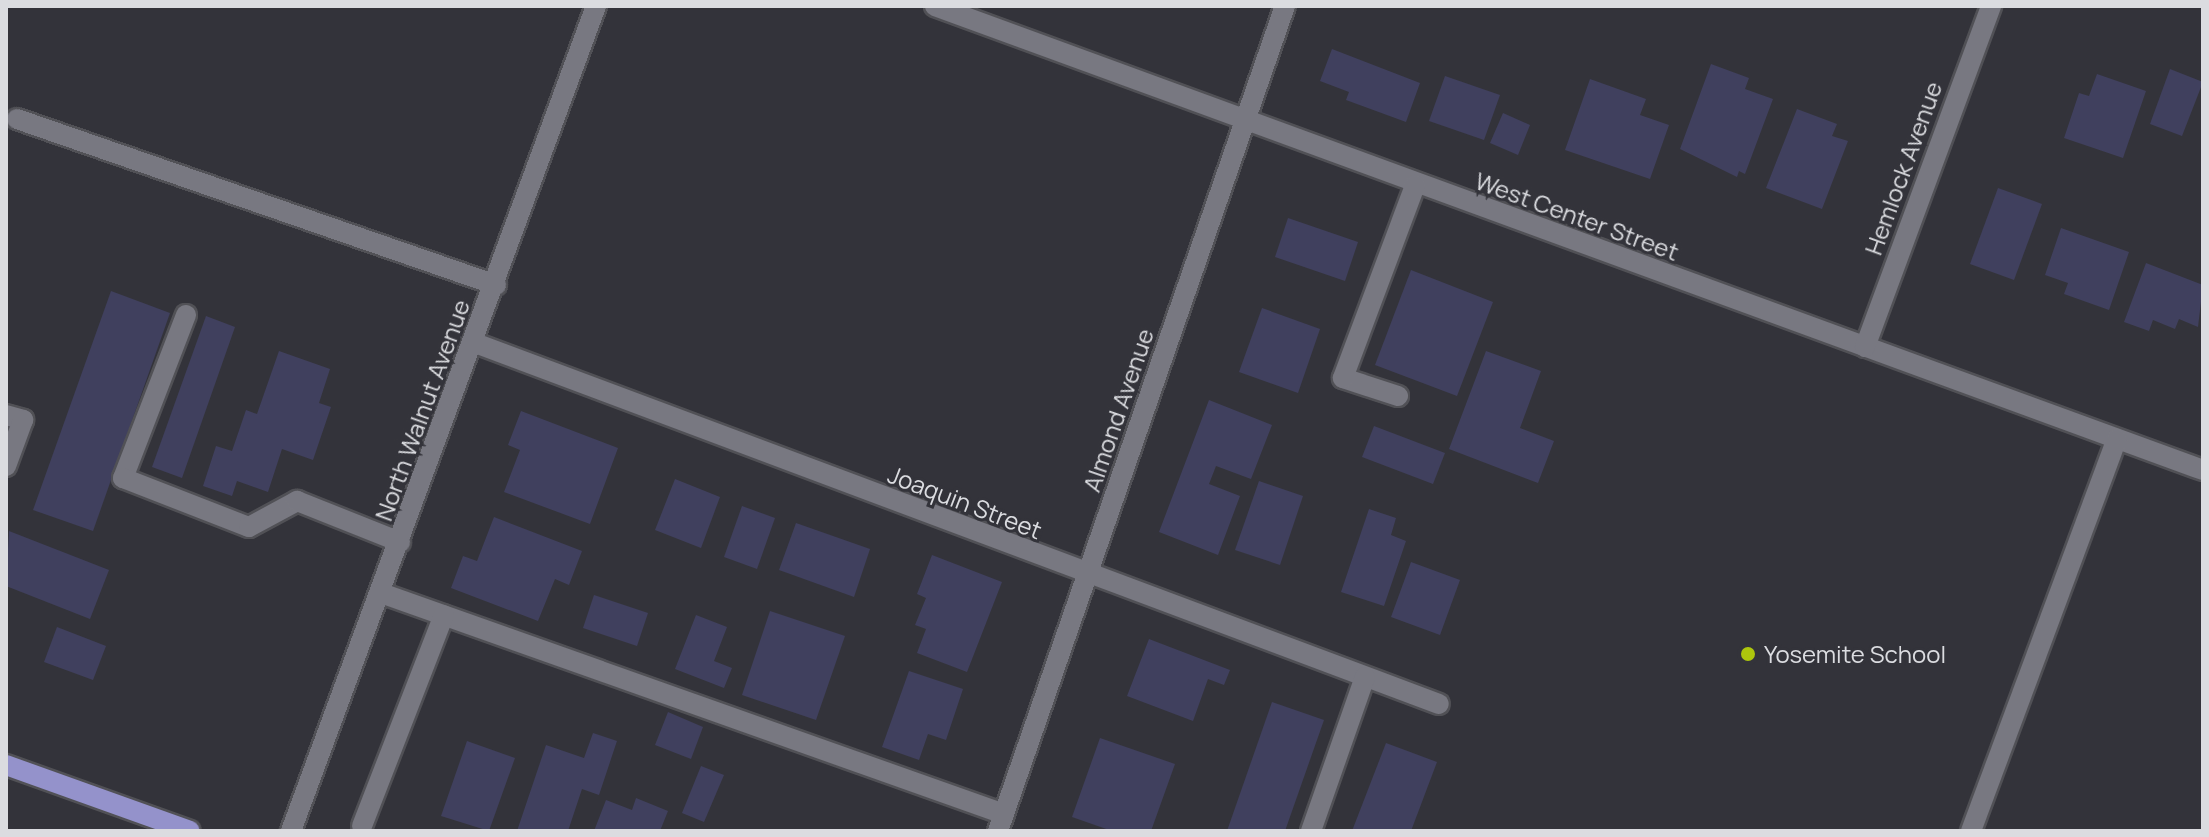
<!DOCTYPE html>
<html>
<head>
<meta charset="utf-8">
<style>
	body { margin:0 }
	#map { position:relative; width:2209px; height:837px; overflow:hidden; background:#33333a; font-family:Manrope,sans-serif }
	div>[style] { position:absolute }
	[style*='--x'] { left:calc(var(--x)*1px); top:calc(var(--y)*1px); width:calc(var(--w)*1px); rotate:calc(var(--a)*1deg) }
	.building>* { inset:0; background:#40405e }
	.roads { filter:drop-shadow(2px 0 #515156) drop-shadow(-2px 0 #515156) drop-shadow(0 2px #515156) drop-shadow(0 -2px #515156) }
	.minor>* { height:20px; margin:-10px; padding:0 10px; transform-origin:10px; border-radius:10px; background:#787881 }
	.major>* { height:20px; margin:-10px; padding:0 10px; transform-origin:10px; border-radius:10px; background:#9492cb }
	.dots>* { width:22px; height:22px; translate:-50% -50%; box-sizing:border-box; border:4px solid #33333a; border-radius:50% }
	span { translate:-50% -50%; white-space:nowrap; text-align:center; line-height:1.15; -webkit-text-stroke:6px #33333a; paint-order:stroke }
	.street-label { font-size:24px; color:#dbdce0 }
	.poi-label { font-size:24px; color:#dbdce0 }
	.left { translate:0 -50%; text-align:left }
	.frame { position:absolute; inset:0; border:8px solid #dbdce0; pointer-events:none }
</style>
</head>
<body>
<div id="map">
	<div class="building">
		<i style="clip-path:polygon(1332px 49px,1420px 83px,1406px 122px,1346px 100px,1349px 92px,1320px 81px)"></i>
		<i style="clip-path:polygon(1711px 64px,1749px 78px,1745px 89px,1773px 99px,1745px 174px,1739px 171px,1737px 177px,1680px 149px)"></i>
		<i style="clip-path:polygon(2170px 69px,2203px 82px,2182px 136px,2150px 124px)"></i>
		<i style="clip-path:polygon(2097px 74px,2146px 91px,2123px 158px,2064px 138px,2079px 93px,2089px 96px)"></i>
		<i style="clip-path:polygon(1445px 76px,1500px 95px,1484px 140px,1429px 121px)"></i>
		<i style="clip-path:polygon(1590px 79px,1646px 99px,1640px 115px,1669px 125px,1650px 179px,1565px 150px)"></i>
		<i style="clip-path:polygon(1797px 109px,1837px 124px,1832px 136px,1848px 141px,1822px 209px,1766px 188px)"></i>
		<i style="clip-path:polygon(1503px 113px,1530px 125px,1518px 155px,1490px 143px)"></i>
		<i style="clip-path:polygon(1998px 188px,2042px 204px,2014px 280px,1970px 264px)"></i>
		<i style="clip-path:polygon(1288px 218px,1358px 242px,1345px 281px,1275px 257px)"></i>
		<i style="clip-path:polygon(2061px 228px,2129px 252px,2109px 310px,2064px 294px,2068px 283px,2045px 275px)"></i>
		<i style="clip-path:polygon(2146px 263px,2203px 285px,2198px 327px,2179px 319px,2175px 329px,2153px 320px,2149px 331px,2124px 322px)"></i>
		<i style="clip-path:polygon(1411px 270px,1493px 302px,1457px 396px,1375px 365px)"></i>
		<i style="clip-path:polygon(111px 291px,170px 313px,93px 531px,33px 510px)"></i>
		<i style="clip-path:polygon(1262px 308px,1320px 329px,1298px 393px,1239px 372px)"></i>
		<i style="clip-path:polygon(206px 316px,235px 327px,182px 478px,152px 467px)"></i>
		<i style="clip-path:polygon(279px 351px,330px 369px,319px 403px,331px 407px,313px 460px,282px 449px,268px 492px,237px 481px,232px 496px,203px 486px,216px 446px,232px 451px,246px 410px,257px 414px)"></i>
		<i style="clip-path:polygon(1486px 351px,1541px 371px,1520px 428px,1554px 441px,1538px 483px,1449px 449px)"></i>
		<i style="clip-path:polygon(1209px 400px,1272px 425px,1251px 479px,1216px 466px,1209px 484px,1240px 496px,1218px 555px,1159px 532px)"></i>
		<i style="clip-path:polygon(521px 411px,618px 448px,590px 524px,504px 492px,520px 450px,508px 445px)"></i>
		<i style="clip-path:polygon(1374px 426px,1445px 453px,1433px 484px,1362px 457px)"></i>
		<i style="clip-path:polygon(675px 479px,720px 497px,701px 548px,655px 530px)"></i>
		<i style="clip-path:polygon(1259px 481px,1303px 496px,1280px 565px,1235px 550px)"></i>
		<i style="clip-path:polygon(742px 506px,775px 518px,757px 569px,724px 557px)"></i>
		<i style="clip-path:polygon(1369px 509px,1396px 518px,1391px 535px,1406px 541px,1384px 606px,1341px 592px)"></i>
		<i style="clip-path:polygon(494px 517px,582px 551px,569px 585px,555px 579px,538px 621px,451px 588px,463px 556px,477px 561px)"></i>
		<i style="clip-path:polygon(796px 523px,870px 549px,854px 597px,779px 570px)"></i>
		<i style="clip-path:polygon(9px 531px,109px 570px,90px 619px,6px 586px)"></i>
		<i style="clip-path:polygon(932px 555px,1002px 582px,967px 672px,917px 653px,926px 629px,915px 625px,926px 598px,917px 594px)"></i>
		<i style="clip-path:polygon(1411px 562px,1460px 580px,1440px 635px,1391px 617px)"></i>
		<i style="clip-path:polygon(594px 595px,648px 613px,637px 646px,583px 628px)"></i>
		<i style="clip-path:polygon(770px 611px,845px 636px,816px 720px,742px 695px)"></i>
		<i style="clip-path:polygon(696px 615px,727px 627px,714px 661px,732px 668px,724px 688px,675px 669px)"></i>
		<i style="clip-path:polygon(57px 627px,106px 646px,93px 680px,44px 662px)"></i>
		<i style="clip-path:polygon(1149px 639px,1230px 670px,1224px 685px,1208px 679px,1193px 721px,1127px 696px)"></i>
		<i style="clip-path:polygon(909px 671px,963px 689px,946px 740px,928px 734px,919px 760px,882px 747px)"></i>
		<i style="clip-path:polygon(1272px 702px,1324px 720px,1285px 831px,1227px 831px)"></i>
		<i style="clip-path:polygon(668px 712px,703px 727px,691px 759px,655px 745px)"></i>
		<i style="clip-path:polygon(593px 733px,617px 741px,599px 795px,582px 789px,568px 831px,517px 831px,546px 745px,584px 758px)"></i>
		<i style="clip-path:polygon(1100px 738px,1175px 764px,1151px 831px,1112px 831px,1072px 817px)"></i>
		<i style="clip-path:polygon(467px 741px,515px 758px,489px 831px,441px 816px)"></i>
		<i style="clip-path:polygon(1386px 743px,1437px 762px,1411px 831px,1352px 831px)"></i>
		<i style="clip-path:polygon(701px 766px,724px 775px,704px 822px,682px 813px)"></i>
		<i style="clip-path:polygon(636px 798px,668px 811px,660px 831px,594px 831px,606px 800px,632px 810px)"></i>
	</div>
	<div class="roads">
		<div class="minor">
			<i style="--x:935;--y:6;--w:1350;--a:20.1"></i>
			<i style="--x:17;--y:119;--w:507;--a:19.11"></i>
			<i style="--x:186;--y:315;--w:175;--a:111.1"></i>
			<i style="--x:123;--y:478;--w:135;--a:21.3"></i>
			<i style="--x:249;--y:527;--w:55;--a:-28.4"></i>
			<i style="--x:297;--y:501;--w:111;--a:21.7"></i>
			<i style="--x:475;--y:343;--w:1029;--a:20.53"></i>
			<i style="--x:1865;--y:347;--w:364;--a:-69.7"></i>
			<i style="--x:1398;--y:396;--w:58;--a:-161.9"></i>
			<i style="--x:1343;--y:378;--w:206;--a:-69.5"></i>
			<i style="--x:6;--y:415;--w:18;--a:16"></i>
			<i style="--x:23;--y:420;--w:49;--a:110.3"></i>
			<i style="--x:381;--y:593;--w:661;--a:19.53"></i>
			<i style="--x:362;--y:826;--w:226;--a:-68.8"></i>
			<i style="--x:291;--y:831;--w:880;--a:-69.71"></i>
			<i style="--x:998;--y:831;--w:873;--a:-70.82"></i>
			<i style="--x:1311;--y:831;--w:163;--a:-70.7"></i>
			<i style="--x:1971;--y:831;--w:418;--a:-69.6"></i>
		</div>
		<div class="major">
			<i style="--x:6;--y:765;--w:195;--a:19.7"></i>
		</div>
	</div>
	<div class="dots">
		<i style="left:1748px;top:654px;background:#adc60d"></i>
	</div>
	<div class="street-label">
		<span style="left:1903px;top:168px;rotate:-70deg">Hemlock Avenue</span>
		<span style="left:1577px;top:216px;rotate:20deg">West Center Street</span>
		<span style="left:422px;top:410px;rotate:-70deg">North Walnut Avenue</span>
		<span style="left:1118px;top:410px;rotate:-71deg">Almond Avenue</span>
		<span style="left:965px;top:502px;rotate:21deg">Joaquin Street</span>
	</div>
	<div class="poi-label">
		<span class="left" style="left:1764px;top:654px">Yosemite School</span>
	</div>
	<div class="frame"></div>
</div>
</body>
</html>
